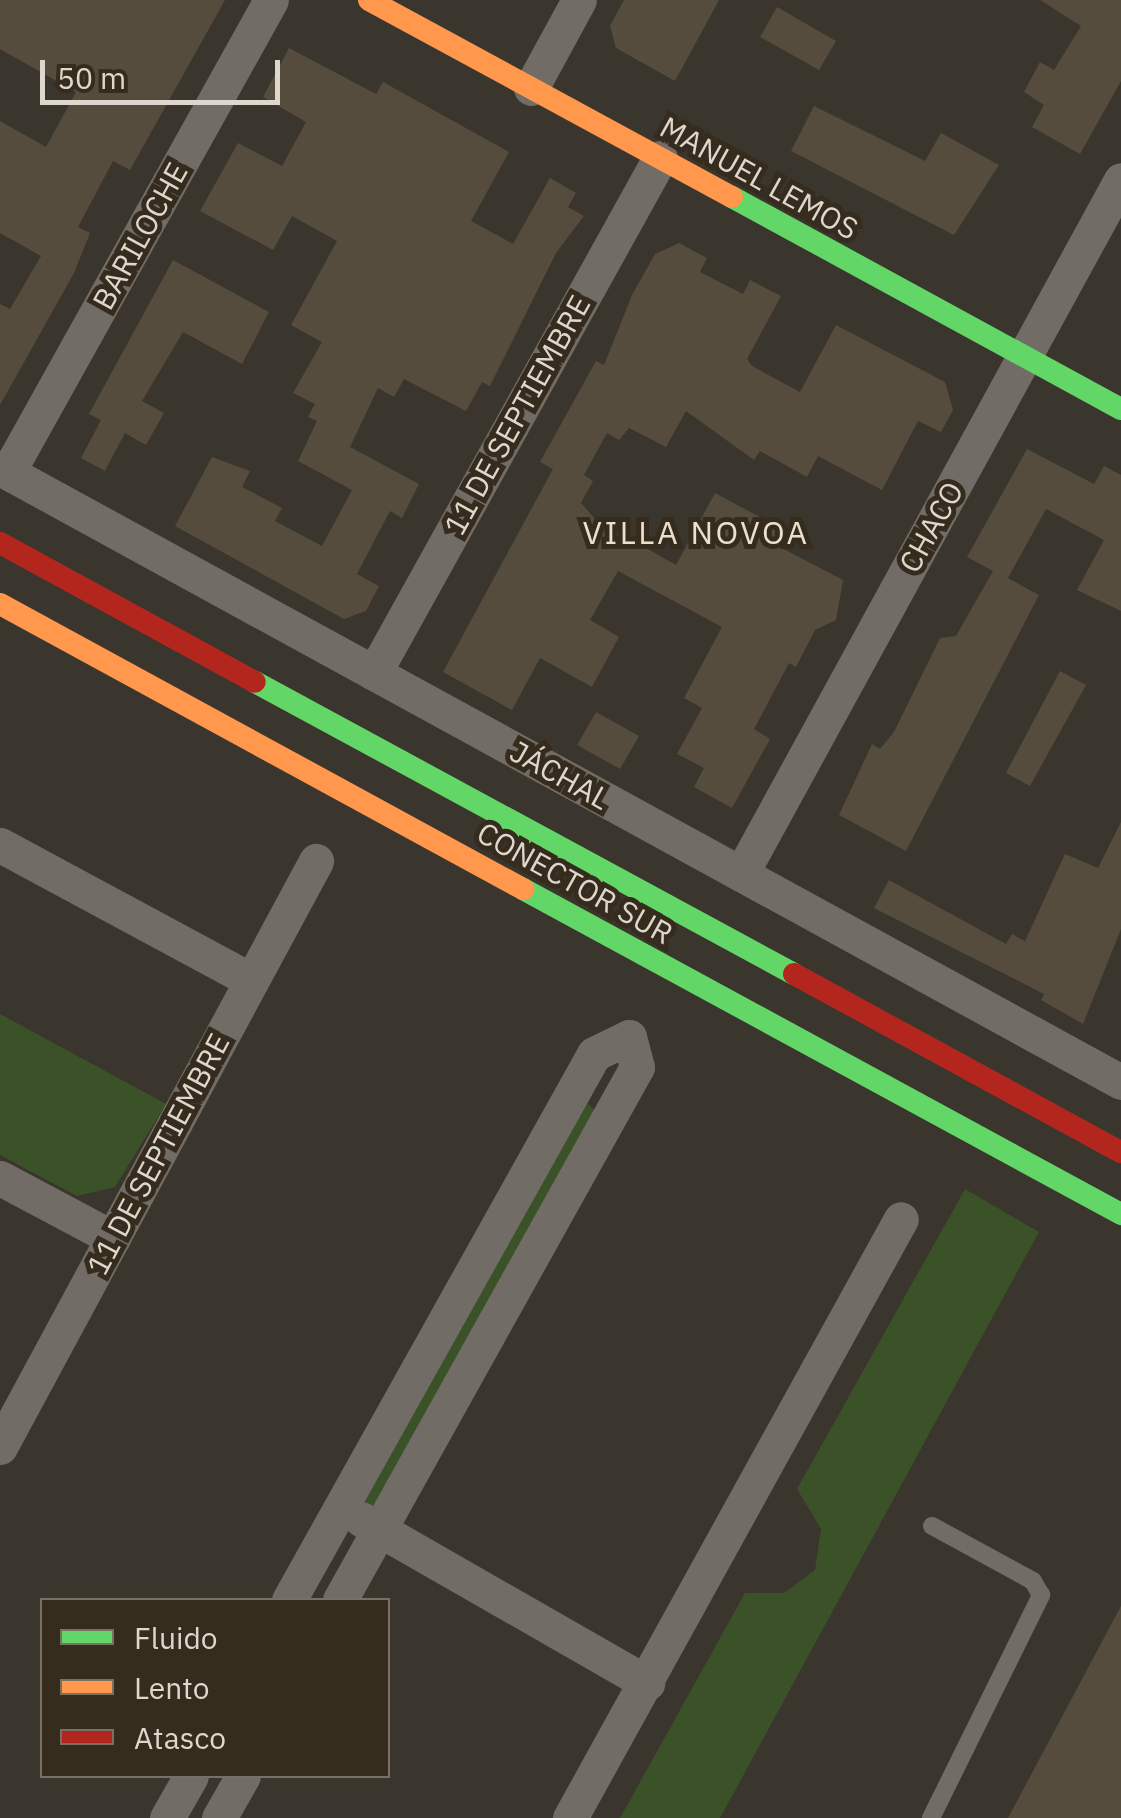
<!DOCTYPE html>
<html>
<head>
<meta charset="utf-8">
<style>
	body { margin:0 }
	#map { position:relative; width:1121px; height:1818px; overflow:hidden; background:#3a352d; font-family:"IBM Plex Sans",sans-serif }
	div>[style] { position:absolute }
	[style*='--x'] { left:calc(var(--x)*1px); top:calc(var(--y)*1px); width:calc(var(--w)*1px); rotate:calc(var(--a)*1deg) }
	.green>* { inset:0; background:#3b5229 }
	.building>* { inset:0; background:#564c3d }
	.lane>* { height:18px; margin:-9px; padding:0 9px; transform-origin:9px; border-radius:9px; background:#716c66 }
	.street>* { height:35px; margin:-17.5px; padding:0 17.5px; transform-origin:17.5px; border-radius:17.5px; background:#716c66 }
	.fast>* { height:22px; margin:-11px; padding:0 11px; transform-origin:11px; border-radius:11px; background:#63d668 }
	.slow>* { height:22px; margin:-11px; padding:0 11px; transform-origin:11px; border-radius:11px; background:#ff974d }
	.jam>* { height:22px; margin:-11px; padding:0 11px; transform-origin:11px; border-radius:11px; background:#b3261e }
	span { translate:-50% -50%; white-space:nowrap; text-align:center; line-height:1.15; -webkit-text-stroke:10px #362c1d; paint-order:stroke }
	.street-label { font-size:30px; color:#ded7ce }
	.neighbourhood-label { font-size:32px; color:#ecdfcd; letter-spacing:2.5px }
	.legend { position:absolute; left:40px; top:1598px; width:350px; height:180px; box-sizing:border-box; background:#362c1d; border:2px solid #797064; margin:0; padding:12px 18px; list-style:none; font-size:30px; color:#ded7ce }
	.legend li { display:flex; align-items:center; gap:20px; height:50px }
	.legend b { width:50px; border:2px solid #797064 }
	.scale { position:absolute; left:40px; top:60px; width:240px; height:45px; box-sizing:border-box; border:5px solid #ded7ce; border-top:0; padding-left:12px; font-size:30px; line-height:35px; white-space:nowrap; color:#ded7ce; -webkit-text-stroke:8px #362c1d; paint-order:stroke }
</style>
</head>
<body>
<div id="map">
	<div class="green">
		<i style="clip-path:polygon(0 1014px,166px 1104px,115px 1187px,77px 1196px,0 1155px)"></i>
		<i style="clip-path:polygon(582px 1098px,596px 1111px,376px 1512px,356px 1500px)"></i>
		<i style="clip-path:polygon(965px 1189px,1039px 1232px,720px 1818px,620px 1818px,745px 1593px,784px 1593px,815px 1570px,821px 1529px,797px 1489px)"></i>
	</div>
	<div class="building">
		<i style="clip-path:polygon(0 0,225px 0,130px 170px,113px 161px,78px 227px,90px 233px,74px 273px,0 405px,0 304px,10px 309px,41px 256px,0 233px,0 121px,46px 147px,76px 92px,0 49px)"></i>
		<i style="clip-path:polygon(624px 0,719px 0,675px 81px,616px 48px,610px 26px)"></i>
		<i style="clip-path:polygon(1040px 0,1121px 0,1121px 81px,1080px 154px,1032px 127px,1044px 105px,1024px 92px,1040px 62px,1054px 70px,1081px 26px)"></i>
		<i style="clip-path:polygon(777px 7px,836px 41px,819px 70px,760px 37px)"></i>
		<i style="clip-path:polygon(289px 48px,376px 94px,383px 82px,509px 152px,471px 221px,513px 244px,550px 178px,576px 193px,568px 207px,584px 216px,556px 253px,490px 386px,482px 382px,466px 411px,404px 379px,394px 397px,378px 388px,350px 447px,419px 484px,402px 518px,390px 511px,357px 574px,379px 586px,366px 611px,344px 619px,175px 526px,212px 457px,250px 471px,242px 487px,282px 508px,275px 521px,322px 546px,352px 490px,298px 461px,317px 421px,308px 417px,315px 404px,293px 393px,322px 342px,291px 325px,337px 241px,292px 216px,273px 250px,200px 211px,238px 143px,282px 166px,306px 122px,263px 97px)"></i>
		<i style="clip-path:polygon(814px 106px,925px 161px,941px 133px,999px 165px,954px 235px,791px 151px)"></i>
		<i style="clip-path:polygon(679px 243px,707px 258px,700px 272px,743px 294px,750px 280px,781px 296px,747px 359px,752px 366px,800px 392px,836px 325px,945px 382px,953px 410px,941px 432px,918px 421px,882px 490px,818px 456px,807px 477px,760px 451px,754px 460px,686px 411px,666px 447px,629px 428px,619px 440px,607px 433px,584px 475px,593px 481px,581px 503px,595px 519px,676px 565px,715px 493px,786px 531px,778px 546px,843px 580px,836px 620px,815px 630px,796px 667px,789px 663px,754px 729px,770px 739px,732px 808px,694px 787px,704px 768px,677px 754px,702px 708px,684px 698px,722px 627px,618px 571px,590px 620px,619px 637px,592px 687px,540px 658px,512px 710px,443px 672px,553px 469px,540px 462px,596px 361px,604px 365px,632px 295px,655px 254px)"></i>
		<i style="clip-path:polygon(173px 260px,269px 312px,242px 364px,183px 332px,142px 401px,164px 413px,146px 445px,125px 433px,105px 471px,81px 458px,101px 420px,89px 414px)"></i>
		<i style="clip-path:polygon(1027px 449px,1094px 484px,1104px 466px,1121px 475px,1121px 611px,1077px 590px,1104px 540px,1046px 509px,1008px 578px,1039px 595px,906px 851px,839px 815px,872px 744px,880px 749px,894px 732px,940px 638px,956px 636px,993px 571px,967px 557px)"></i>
		<i style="clip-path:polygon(1060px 671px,1086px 685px,1030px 786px,1006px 773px)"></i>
		<i style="clip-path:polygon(596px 712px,639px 736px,620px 769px,577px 745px)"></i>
		<i style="clip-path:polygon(1121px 822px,1121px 929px,1083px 1024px,1041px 1000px,1044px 994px,874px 908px,889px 880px,1006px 944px,1012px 934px,1025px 941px,1065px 854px,1098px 868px)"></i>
		<i style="clip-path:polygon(1121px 1606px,1121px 1818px,1008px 1818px)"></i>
	</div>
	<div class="lane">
		<i style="--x:931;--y:1818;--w:249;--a:-63.7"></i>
		<i style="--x:1041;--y:1595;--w:16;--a:-120"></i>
		<i style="--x:1033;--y:1581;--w:115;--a:-151.4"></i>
	</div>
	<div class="street">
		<i style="--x:531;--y:88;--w:100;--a:-61.4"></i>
		<i style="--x:0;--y:468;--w:1278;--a:28.71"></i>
		<i style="--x:8;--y:472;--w:540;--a:-60.87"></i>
		<i style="--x:374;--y:673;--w:589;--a:-60.95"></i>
		<i style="--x:0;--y:845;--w:285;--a:28.3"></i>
		<i style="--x:741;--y:874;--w:791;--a:-61.3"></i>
		<i style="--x:0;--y:1178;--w:128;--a:28"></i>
		<i style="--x:0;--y:1447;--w:666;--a:-61.66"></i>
		<i style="--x:361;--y:1519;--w:330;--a:29.8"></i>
		<i style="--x:289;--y:1600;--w:625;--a:-60.81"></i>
		<i style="--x:594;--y:1054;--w:39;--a:-26"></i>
		<i style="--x:629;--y:1037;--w:31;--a:75"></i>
		<i style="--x:637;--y:1067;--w:610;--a:119.13"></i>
		<i style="--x:167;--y:1818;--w:48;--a:-60.3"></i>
		<i style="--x:219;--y:1818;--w:48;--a:-60.3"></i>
		<i style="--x:570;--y:1818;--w:684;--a:-61.08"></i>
	</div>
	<div class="fast">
		<i style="--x:732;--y:197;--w:443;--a:28.6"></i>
		<i style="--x:255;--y:682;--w:613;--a:28.45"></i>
		<i style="--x:523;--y:889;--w:681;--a:28.52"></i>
	</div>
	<div class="slow">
		<i style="--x:369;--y:0;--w:413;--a:28.5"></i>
		<i style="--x:0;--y:604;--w:596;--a:28.59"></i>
	</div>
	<div class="jam">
		<i style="--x:0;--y:543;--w:290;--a:28.6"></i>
		<i style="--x:794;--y:974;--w:372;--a:28.6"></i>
	</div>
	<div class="street-label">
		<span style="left:759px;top:178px;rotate:29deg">MANUEL LEMOS</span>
		<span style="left:140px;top:236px;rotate:-61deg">BARILOCHE</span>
		<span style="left:517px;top:415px;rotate:-61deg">11 DE SEPTIEMBRE</span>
		<span style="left:931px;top:527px;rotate:-61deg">CHACO</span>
		<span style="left:560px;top:775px;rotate:29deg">JÁCHAL</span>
		<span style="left:575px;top:883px;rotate:29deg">CONECTOR SUR</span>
		<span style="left:158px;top:1154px;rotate:-62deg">11 DE SEPTIEMBRE</span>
	</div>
	<div class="neighbourhood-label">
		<span style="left:696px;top:532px">VILLA NOVOA</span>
	</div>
	<ul class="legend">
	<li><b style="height:12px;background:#63d668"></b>Fluido</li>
	<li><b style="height:12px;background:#ff974d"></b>Lento</li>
	<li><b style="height:12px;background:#b3261e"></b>Atasco</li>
	</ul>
	<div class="scale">50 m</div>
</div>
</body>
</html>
